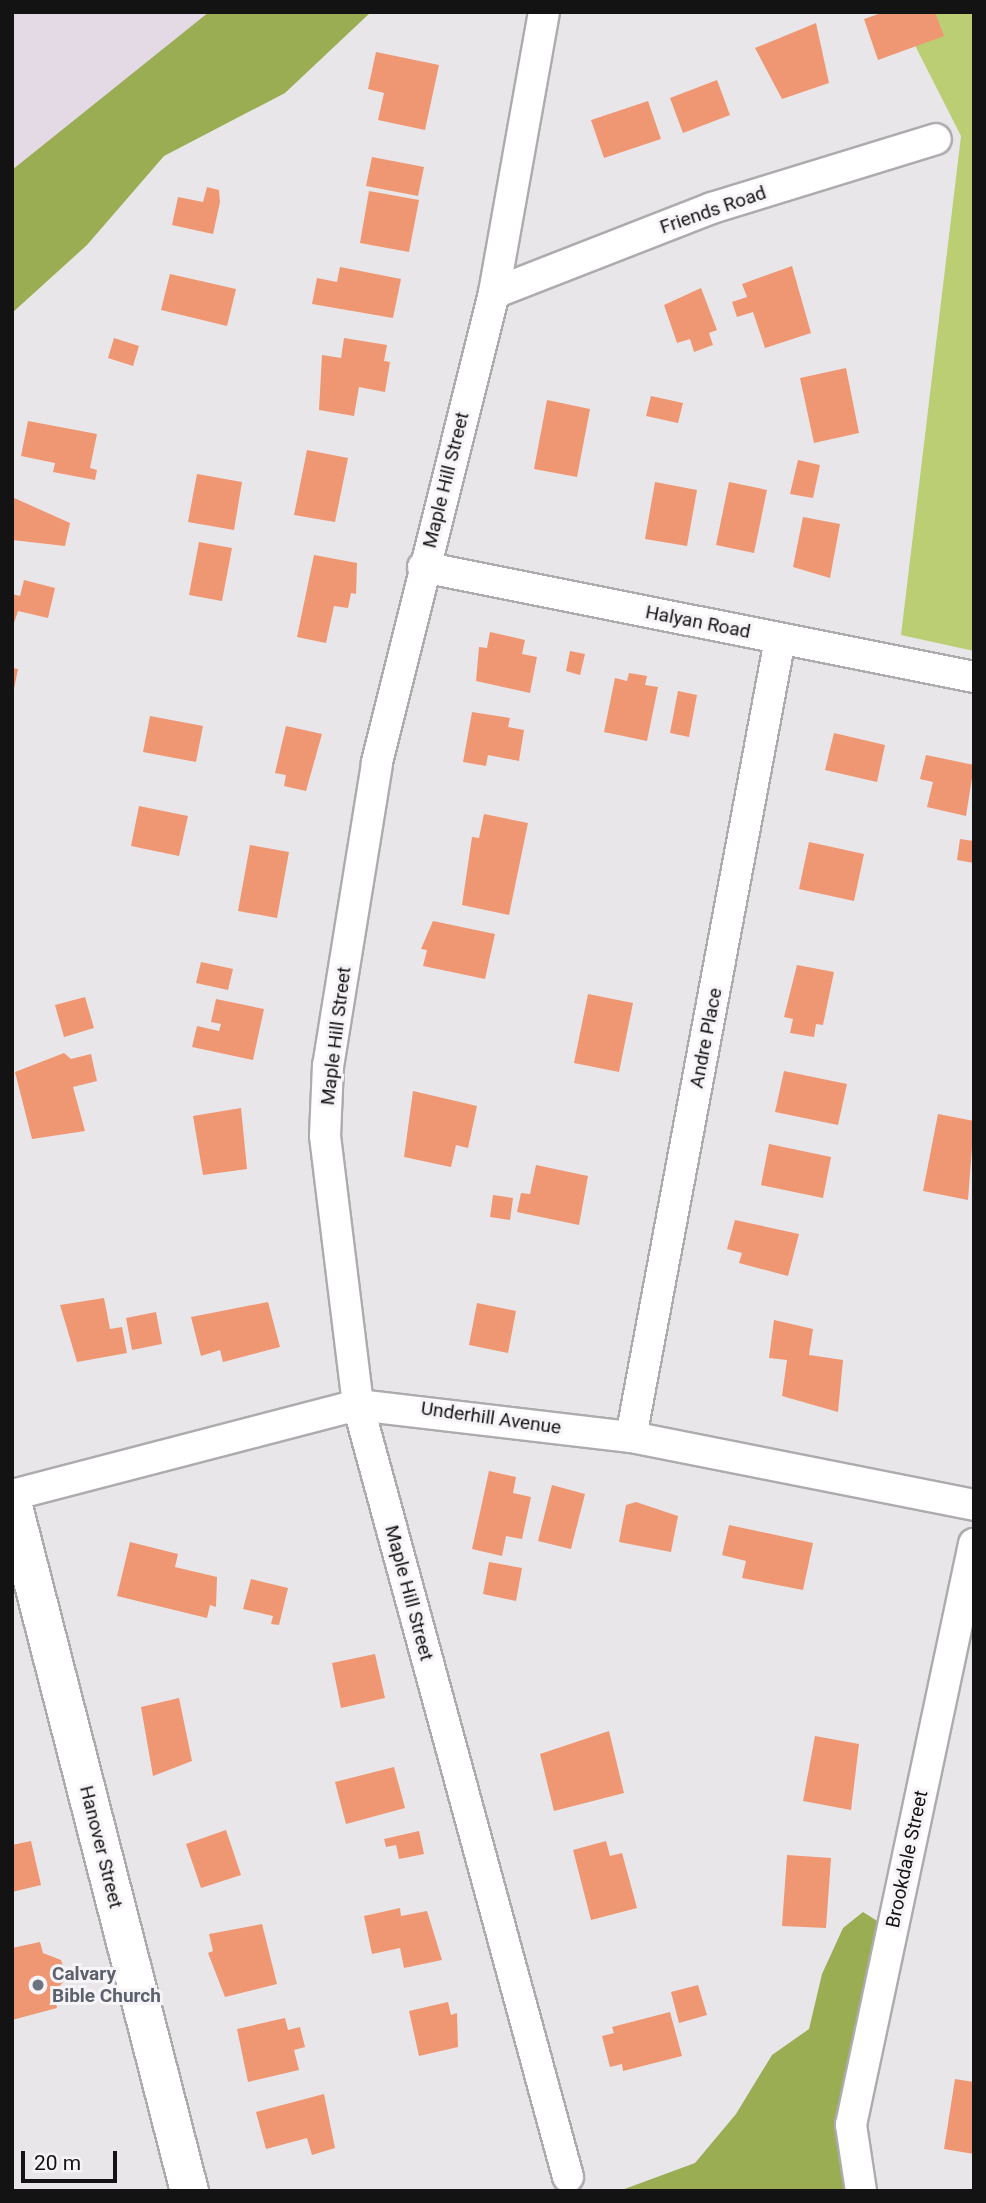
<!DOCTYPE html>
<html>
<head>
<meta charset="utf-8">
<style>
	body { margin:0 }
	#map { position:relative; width:986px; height:2203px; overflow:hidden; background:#e9e6ea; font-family:Roboto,sans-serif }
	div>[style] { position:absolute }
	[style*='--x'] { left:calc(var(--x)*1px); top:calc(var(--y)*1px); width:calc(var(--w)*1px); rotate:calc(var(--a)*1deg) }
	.built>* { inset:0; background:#e3dae5 }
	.green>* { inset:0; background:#bbce74 }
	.forest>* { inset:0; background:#9bad53 }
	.building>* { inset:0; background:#ef9772 }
	.roads { filter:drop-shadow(2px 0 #aeabaf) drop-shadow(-2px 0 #aeabaf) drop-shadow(0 2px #aeabaf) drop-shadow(0 -2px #aeabaf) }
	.minor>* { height:30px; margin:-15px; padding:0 15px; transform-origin:15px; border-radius:15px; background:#fff }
	.tertiary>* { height:37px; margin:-18.5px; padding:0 18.5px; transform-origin:18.5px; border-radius:18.5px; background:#fff }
	.dots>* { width:19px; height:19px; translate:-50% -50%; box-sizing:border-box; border:4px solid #f7f4f8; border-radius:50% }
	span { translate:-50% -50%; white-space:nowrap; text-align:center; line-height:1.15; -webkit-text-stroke:6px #f7f4f8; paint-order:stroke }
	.street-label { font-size:19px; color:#141314 }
	.worship-label { font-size:19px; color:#5b616d; font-weight:700 }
	.left { translate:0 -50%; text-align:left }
	.frame { position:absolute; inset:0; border:14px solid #141314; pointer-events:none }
	.scale { position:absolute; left:21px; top:2151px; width:96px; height:32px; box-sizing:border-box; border:4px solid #141314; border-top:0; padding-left:9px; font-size:21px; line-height:24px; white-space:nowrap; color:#141314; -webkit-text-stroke:5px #f7f4f8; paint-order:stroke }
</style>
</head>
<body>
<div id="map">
	<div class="built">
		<i style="clip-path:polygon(12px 12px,268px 12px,12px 220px)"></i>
	</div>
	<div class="green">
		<i style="clip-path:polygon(898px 12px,974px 12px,974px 651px,901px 635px,961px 136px)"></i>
	</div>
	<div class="forest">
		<i style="clip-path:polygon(209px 12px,371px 12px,285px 93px,164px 156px,87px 245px,12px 313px,12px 170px)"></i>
		<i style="clip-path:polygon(863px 1912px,882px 1924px,850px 2191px,619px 2191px,695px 2163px,736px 2114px,772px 2055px,809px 2029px,822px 1974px,843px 1928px)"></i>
	</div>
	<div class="building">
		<i style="clip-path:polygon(884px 12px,935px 12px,944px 36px,878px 60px,864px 19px)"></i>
		<i style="clip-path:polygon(816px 23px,829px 83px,782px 99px,755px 48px)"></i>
		<i style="clip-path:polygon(376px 52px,439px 65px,425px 130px,378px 120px,384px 93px,368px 89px)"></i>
		<i style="clip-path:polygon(717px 80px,730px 115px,683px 133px,670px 98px)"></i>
		<i style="clip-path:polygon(648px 101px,661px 139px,604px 158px,591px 120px)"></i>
		<i style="clip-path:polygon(372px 157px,424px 167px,418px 196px,366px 186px)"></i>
		<i style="clip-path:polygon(207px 187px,219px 190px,220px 202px,213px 234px,172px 225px,178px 197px,203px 202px)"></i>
		<i style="clip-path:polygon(369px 191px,419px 200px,409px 252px,360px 243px)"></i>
		<i style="clip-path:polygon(792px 266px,811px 333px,765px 348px,753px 312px,737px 317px,732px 302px,747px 297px,742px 284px)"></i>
		<i style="clip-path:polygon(340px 267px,401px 279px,393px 318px,312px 304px,317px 278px,337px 282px)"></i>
		<i style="clip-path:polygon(170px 274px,236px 289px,227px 326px,161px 310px)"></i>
		<i style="clip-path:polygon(701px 288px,717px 330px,709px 333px,713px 345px,694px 352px,690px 339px,677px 343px,664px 305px)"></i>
		<i style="clip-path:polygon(114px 338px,139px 346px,133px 366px,108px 358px)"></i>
		<i style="clip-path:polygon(344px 338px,387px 345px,384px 361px,390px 362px,385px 392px,359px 387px,354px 416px,319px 410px,322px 355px,341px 358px)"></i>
		<i style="clip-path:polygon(846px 368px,859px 433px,814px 443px,800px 378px)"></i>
		<i style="clip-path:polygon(651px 396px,683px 403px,678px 423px,646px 416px)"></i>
		<i style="clip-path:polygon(547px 400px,590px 409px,577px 477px,534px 469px)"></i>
		<i style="clip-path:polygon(28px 421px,97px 434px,90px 468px,97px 470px,95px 480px,53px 472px,55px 463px,21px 456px)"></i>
		<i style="clip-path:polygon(307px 450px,348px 458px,335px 522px,294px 515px)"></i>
		<i style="clip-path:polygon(798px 460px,820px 465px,813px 498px,790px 494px)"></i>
		<i style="clip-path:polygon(197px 474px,242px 482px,234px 530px,188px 522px)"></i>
		<i style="clip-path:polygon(655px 482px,697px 490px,687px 546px,645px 539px)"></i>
		<i style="clip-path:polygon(729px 482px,767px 490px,754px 553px,716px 545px)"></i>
		<i style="clip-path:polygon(12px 497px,70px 523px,65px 546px,12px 540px)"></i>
		<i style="clip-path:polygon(803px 517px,840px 524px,830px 578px,793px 567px)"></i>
		<i style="clip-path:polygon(199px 542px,232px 548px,222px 601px,189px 595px)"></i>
		<i style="clip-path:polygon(314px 555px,357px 563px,356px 594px,351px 593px,348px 608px,334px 606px,326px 643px,297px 637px)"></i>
		<i style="clip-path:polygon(24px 580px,55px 588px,48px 618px,18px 611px,12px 629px,12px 594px,20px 596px)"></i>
		<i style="clip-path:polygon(490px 632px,525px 640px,522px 654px,537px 657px,530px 693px,476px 681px,479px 647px,487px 648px)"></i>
		<i style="clip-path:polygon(570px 651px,585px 654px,580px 675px,566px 671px)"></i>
		<i style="clip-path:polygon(12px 668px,18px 669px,14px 689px,12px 689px)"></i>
		<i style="clip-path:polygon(629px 673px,647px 676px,645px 685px,658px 687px,647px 741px,604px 732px,615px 678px,627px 681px)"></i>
		<i style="clip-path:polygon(678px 691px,697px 695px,689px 737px,670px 733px)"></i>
		<i style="clip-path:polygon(472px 712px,510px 718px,508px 727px,524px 730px,519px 761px,488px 755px,486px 766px,463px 762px)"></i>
		<i style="clip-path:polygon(150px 716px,203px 726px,196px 762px,143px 752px)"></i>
		<i style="clip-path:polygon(286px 726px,322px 734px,306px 791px,284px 786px,286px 775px,275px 773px)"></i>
		<i style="clip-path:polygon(834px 733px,885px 745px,877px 782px,825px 770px)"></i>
		<i style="clip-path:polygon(926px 755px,974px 765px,966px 816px,927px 807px,933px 782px,920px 779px)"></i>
		<i style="clip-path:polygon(139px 806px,188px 816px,179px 856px,131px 846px)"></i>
		<i style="clip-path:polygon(484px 814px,528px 823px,509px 915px,462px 905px,472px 837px,479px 838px)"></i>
		<i style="clip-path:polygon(960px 839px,974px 841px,974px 863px,957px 860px)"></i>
		<i style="clip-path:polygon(809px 842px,864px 854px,854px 901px,799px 889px)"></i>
		<i style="clip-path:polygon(250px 845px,289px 852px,277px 918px,238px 911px)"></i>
		<i style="clip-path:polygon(433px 921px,495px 934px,485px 979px,423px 966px,427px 950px,421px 949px)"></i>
		<i style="clip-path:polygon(201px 962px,233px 969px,228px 990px,196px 983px)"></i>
		<i style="clip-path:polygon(797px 965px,834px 972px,823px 1025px,816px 1024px,814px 1037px,790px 1033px,793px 1019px,784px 1017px)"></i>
		<i style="clip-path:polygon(588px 994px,633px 1003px,619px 1072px,574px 1063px)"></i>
		<i style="clip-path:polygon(85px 997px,94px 1028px,64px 1037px,55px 1005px)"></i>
		<i style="clip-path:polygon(216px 999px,264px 1009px,253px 1060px,192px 1047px,197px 1026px,219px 1031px,221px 1024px,211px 1022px)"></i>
		<i style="clip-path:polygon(64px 1053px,71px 1059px,91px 1054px,97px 1081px,73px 1087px,85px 1131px,32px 1139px,15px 1072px)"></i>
		<i style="clip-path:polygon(784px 1071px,847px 1084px,838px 1125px,775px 1112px)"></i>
		<i style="clip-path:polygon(413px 1091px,477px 1106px,468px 1148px,456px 1145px,451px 1167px,404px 1157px)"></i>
		<i style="clip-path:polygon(241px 1108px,247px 1169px,203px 1175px,193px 1116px)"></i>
		<i style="clip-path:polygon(938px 1114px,974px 1121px,968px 1200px,923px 1191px)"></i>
		<i style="clip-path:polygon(769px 1144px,831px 1157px,823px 1198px,761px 1185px)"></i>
		<i style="clip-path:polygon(536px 1165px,588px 1176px,579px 1225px,517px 1212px,521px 1193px,530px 1194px)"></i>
		<i style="clip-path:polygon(493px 1195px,513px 1198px,510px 1220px,490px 1217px)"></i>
		<i style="clip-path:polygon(735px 1220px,799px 1234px,788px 1276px,739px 1263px,742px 1253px,727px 1249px)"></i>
		<i style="clip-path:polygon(104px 1298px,110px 1329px,122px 1327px,127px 1353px,77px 1362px,60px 1305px)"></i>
		<i style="clip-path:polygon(268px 1302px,280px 1347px,223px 1362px,220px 1350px,201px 1356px,191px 1317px)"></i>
		<i style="clip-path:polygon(477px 1303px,516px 1311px,508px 1353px,469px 1345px)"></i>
		<i style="clip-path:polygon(156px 1312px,162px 1344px,132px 1350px,126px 1318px)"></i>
		<i style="clip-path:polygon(774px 1320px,813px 1329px,809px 1355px,843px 1360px,838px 1412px,782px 1396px,787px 1360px,769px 1358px)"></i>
		<i style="clip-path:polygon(489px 1471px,516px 1477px,513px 1493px,531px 1497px,522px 1539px,506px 1536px,502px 1556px,472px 1549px)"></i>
		<i style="clip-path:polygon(552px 1485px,585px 1494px,571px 1549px,538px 1541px)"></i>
		<i style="clip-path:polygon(636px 1502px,678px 1516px,671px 1552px,619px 1542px,626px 1505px)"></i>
		<i style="clip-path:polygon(729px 1525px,813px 1543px,803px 1590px,742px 1578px,746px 1561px,722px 1555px)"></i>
		<i style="clip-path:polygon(130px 1542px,178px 1554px,175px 1567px,217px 1577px,216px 1607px,210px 1605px,207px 1618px,117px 1596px)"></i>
		<i style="clip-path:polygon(489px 1562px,522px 1568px,516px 1601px,483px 1594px)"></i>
		<i style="clip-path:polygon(251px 1579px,288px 1588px,279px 1625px,271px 1624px,273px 1616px,243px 1609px)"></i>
		<i style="clip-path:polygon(375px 1654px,385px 1698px,341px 1708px,332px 1663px)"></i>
		<i style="clip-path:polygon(179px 1698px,192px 1761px,153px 1776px,141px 1707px)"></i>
		<i style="clip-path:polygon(609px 1731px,624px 1793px,554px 1811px,540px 1754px)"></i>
		<i style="clip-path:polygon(815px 1736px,859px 1744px,851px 1810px,803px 1801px)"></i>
		<i style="clip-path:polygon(394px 1767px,405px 1808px,346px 1824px,335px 1782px)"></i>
		<i style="clip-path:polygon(226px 1830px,241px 1875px,201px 1888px,186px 1844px)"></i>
		<i style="clip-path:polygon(419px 1831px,424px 1854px,399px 1859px,396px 1845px,386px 1847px,384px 1839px)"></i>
		<i style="clip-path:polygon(31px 1841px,41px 1885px,12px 1892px,12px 1845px)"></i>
		<i style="clip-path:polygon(606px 1841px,610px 1856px,622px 1853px,637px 1908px,591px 1920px,573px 1850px)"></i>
		<i style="clip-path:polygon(787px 1855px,831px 1858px,826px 1928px,782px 1926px)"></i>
		<i style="clip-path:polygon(400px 1908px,401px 1916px,427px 1911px,442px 1960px,404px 1968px,400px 1948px,372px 1954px,364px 1916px)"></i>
		<i style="clip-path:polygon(262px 1924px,277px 1984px,225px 1997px,208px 1953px,213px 1951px,209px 1934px)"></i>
		<i style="clip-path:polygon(40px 1942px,43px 1953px,61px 1960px,67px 1978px,54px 1992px,57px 2008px,12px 2020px,12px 1948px)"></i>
		<i style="clip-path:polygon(698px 1985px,707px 2015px,679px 2023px,671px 1992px)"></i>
		<i style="clip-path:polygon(448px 2002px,451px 2015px,457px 2013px,458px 2047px,419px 2056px,409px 2011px)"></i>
		<i style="clip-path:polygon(670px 2012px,682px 2056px,623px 2071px,622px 2064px,610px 2067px,602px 2036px,614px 2033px,612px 2027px)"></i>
		<i style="clip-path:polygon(285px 2018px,288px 2030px,300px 2027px,305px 2047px,294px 2050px,299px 2070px,248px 2082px,237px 2029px)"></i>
		<i style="clip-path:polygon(955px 2079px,974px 2082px,974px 2154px,944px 2149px)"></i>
		<i style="clip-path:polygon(324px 2094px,335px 2148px,312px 2155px,307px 2138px,266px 2149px,256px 2112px)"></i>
	</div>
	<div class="roads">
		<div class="minor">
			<i style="--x:544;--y:12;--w:285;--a:100.1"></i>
			<i style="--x:494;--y:293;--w:485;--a:104"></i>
			<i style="--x:377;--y:764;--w:305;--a:99.2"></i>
			<i style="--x:328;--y:1065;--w:71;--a:92.4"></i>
			<i style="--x:325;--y:1136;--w:271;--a:83"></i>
			<i style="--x:358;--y:1405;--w:800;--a:74.78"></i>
			<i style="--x:494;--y:293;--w:234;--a:-21.3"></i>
			<i style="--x:712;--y:208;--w:234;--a:-17.1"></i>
			<i style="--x:423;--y:567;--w:562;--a:11.29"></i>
			<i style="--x:631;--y:1437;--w:812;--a:-79.42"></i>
			<i style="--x:12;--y:1495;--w:358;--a:-14.6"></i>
			<i style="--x:358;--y:1405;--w:275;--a:6.7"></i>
			<i style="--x:631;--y:1437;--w:350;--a:11.2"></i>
			<i style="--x:861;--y:2191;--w:67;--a:-98.6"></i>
			<i style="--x:851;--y:2125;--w:594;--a:-78.05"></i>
		</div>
		<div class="tertiary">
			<i style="--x:12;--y:1502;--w:711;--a:75.59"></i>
		</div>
	</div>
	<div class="dots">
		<i style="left:38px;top:1985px;background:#6b7280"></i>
	</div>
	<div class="street-label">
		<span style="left:713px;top:210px;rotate:-19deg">Friends Road</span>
		<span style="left:446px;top:480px;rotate:-76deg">Maple Hill Street</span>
		<span style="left:698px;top:622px;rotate:11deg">Halyan Road</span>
		<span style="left:336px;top:1036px;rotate:-83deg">Maple Hill Street</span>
		<span style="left:706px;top:1038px;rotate:-79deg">Andre Place</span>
		<span style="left:491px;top:1418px;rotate:8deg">Underhill Avenue</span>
		<span style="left:409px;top:1593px;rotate:75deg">Maple Hill Street</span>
		<span style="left:101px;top:1847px;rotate:76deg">Hanover Street</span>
		<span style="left:907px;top:1859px;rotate:-78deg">Brookdale Street</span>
	</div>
	<div class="worship-label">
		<span class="left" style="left:52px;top:1985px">Calvary<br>Bible Church</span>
	</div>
	<div class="frame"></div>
	<div class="scale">20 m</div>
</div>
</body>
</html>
